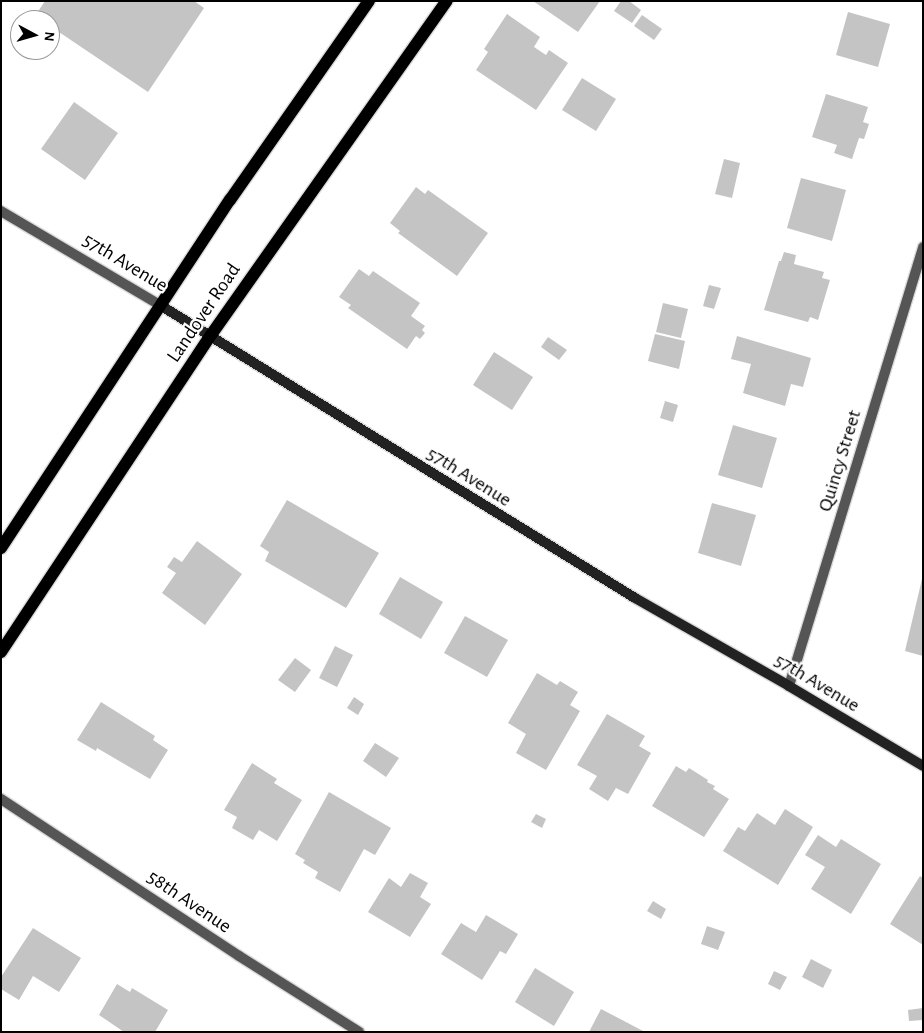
<!DOCTYPE html>
<html>
<head>
<meta charset="utf-8">
<style>
	body { margin:0 }
	#map { position:relative; width:924px; height:1033px; overflow:hidden; background:#fff; font-family:"Alegreya Sans",sans-serif }
	div>[style] { position:absolute }
	[style*='--x'] { left:calc(var(--x)*1px); top:calc(var(--y)*1px); width:calc(var(--w)*1px); rotate:calc(var(--a)*1deg) }
	.building>* { inset:0; background:#c4c4c4 }
	.roads { filter:drop-shadow(1px 0 #dbdbdb) drop-shadow(-1px 0 #dbdbdb) drop-shadow(0 1px #dbdbdb) drop-shadow(0 -1px #dbdbdb) }
	.street>* { height:10px; margin:-5px; padding:0 5px; transform-origin:5px; border-radius:5px; background:#555 }
	.secondary>* { height:10px; margin:-5px; padding:0 5px; transform-origin:5px; border-radius:5px; background:#222 }
	.primary>* { height:12px; margin:-6px; padding:0 6px; transform-origin:6px; border-radius:6px; background:#000 }
	span { translate:-50% -50%; white-space:nowrap; text-align:center; line-height:1.15; -webkit-text-stroke:4.5px #fff; paint-order:stroke }
	.street-label { font-size:20px; color:#000 }
	.frame { position:absolute; inset:0; border:2px solid #000; pointer-events:none }
	.north { position:absolute; left:10px; top:10px; width:50px; height:50px; box-sizing:border-box; background:#fff; border:1px solid #999; border-radius:50%; rotate:96deg; font-size:14px; font-weight:700; line-height:20px; text-align:center; color:#000 }
	.north::after { content:''; display:block; margin:auto; width:18px; height:22px; background:#000; clip-path:polygon(50% 0,100% 100%,50% 72%,0 100%) }
</style>
</head>
<body>
<div id="map">
	<div class="building">
		<i style="clip-path:polygon(45px 1px,194px 1px,204px 8px,148px 92px,50px 26px,50px 20px,42px 20px,35px 16px)"></i>
		<i style="clip-path:polygon(533px 1px,600px 1px,578px 32px)"></i>
		<i style="clip-path:polygon(621px 1px,629px 1px,641px 10px,632px 23px,614px 11px)"></i>
		<i style="clip-path:polygon(848px 12px,890px 24px,878px 67px,836px 55px)"></i>
		<i style="clip-path:polygon(507px 14px,540px 37px,534px 47px,546px 55px,549px 50px,568px 63px,536px 110px,476px 70px,488px 52px,484px 49px)"></i>
		<i style="clip-path:polygon(642px 15px,662px 29px,654px 40px,634px 26px)"></i>
		<i style="clip-path:polygon(582px 78px,616px 99px,596px 131px,562px 110px)"></i>
		<i style="clip-path:polygon(826px 94px,868px 107px,863px 122px,869px 124px,864px 139px,859px 138px,852px 159px,834px 153px,837px 145px,812px 137px)"></i>
		<i style="clip-path:polygon(74px 102px,118px 133px,85px 180px,41px 149px)"></i>
		<i style="clip-path:polygon(724px 159px,740px 163px,732px 198px,715px 194px)"></i>
		<i style="clip-path:polygon(801px 178px,846px 190px,832px 241px,787px 228px)"></i>
		<i style="clip-path:polygon(416px 187px,425px 194px,428px 190px,488px 233px,457px 276px,398px 233px,400px 231px,390px 223px)"></i>
		<i style="clip-path:polygon(784px 252px,796px 255px,794px 264px,824px 272px,822px 278px,830px 280px,818px 320px,810px 317px,808px 322px,764px 310px,779px 261px,781px 261px)"></i>
		<i style="clip-path:polygon(359px 269px,369px 276px,373px 271px,420px 303px,411px 316px,425px 326px,422px 330px,425px 333px,420px 339px,416px 336px,407px 349px,348px 308px,351px 305px,339px 297px)"></i>
		<i style="clip-path:polygon(709px 285px,721px 288px,714px 309px,703px 306px)"></i>
		<i style="clip-path:polygon(663px 303px,688px 309px,681px 338px,656px 332px)"></i>
		<i style="clip-path:polygon(655px 334px,685px 341px,679px 369px,648px 361px)"></i>
		<i style="clip-path:polygon(737px 336px,811px 358px,803px 387px,791px 384px,785px 406px,743px 393px,751px 364px,731px 359px)"></i>
		<i style="clip-path:polygon(548px 337px,567px 350px,559px 360px,541px 347px)"></i>
		<i style="clip-path:polygon(494px 352px,533px 377px,512px 410px,473px 385px)"></i>
		<i style="clip-path:polygon(665px 401px,678px 405px,673px 422px,660px 418px)"></i>
		<i style="clip-path:polygon(733px 425px,777px 438px,762px 488px,718px 475px)"></i>
		<i style="clip-path:polygon(287px 500px,379px 553px,346px 608px,265px 561px,269px 552px,260px 546px)"></i>
		<i style="clip-path:polygon(712px 503px,756px 515px,741px 566px,698px 553px)"></i>
		<i style="clip-path:polygon(197px 541px,242px 574px,205px 625px,162px 593px,176px 573px,167px 567px,174px 557px,182px 562px)"></i>
		<i style="clip-path:polygon(400px 577px,443px 602px,421px 639px,379px 614px)"></i>
		<i style="clip-path:polygon(922px 579px,923px 579px,923px 656px,905px 651px)"></i>
		<i style="clip-path:polygon(465px 616px,508px 640px,487px 677px,444px 653px)"></i>
		<i style="clip-path:polygon(335px 646px,353px 655px,337px 687px,319px 678px)"></i>
		<i style="clip-path:polygon(295px 658px,311px 670px,295px 692px,278px 680px)"></i>
		<i style="clip-path:polygon(537px 673px,557px 685px,560px 681px,578px 692px,570px 705px,580px 711px,546px 770px,516px 753px,526px 734px,508px 723px)"></i>
		<i style="clip-path:polygon(354px 697px,364px 704px,358px 715px,347px 708px)"></i>
		<i style="clip-path:polygon(101px 702px,155px 736px,153px 740px,168px 750px,150px 779px,97px 748px,96px 751px,77px 740px)"></i>
		<i style="clip-path:polygon(607px 714px,645px 736px,639px 746px,651px 753px,628px 794px,616px 788px,608px 801px,589px 789px,597px 776px,577px 765px)"></i>
		<i style="clip-path:polygon(375px 743px,399px 758px,386px 777px,363px 761px)"></i>
		<i style="clip-path:polygon(252px 763px,277px 779px,274px 783px,302px 800px,277px 841px,259px 830px,253px 840px,232px 828px,237px 817px,224px 810px)"></i>
		<i style="clip-path:polygon(676px 766px,686px 772px,689px 768px,708px 780px,707px 782px,715px 786px,713px 789px,729px 799px,704px 837px,652px 806px)"></i>
		<i style="clip-path:polygon(329px 792px,391px 828px,375px 855px,364px 849px,340px 892px,315px 878px,318px 872px,303px 863px,305px 860px,295px 854px)"></i>
		<i style="clip-path:polygon(785px 809px,813px 827px,778px 885px,723px 851px,738px 827px,745px 831px,757px 813px,775px 825px)"></i>
		<i style="clip-path:polygon(536px 814px,546px 819px,542px 828px,531px 822px)"></i>
		<i style="clip-path:polygon(818px 835px,836px 847px,841px 839px,881px 864px,851px 914px,811px 889px,825px 867px,805px 855px)"></i>
		<i style="clip-path:polygon(410px 873px,428px 883px,420px 897px,431px 904px,410px 937px,368px 912px,389px 878px,401px 887px)"></i>
		<i style="clip-path:polygon(920px 876px,923px 878px,923px 945px,890px 924px)"></i>
		<i style="clip-path:polygon(653px 901px,666px 909px,661px 919px,647px 911px)"></i>
		<i style="clip-path:polygon(486px 915px,518px 934px,506px 954px,500px 951px,482px 980px,441px 954px,461px 923px,476px 932px)"></i>
		<i style="clip-path:polygon(707px 926px,725px 932px,718px 950px,701px 944px)"></i>
		<i style="clip-path:polygon(33px 928px,81px 958px,59px 992px,33px 976px,19px 1000px,1px 989px,1px 977px)"></i>
		<i style="clip-path:polygon(811px 959px,832px 970px,823px 988px,802px 977px)"></i>
		<i style="clip-path:polygon(535px 968px,574px 992px,554px 1026px,515px 1002px)"></i>
		<i style="clip-path:polygon(774px 971px,787px 977px,780px 990px,768px 984px)"></i>
		<i style="clip-path:polygon(117px 984px,130px 992px,132px 988px,168px 1010px,155px 1032px,124px 1032px,99px 1015px)"></i>
		<i style="clip-path:polygon(923px 1008px,923px 1020px,909px 1021px,908px 1010px)"></i>
		<i style="clip-path:polygon(601px 1009px,645px 1032px,589px 1032px)"></i>
	</div>
	<div class="roads">
		<div class="street">
			<i style="--x:1;--y:211;--w:185;--a:30.6"></i>
			<i style="--x:789;--y:686;--w:459;--a:-73"></i>
			<i style="--x:1;--y:799;--w:285;--a:33.4"></i>
			<i style="--x:239;--y:956;--w:142;--a:32.3"></i>
		</div>
		<div class="secondary">
			<i style="--x:160;--y:305;--w:558;--a:31.67"></i>
			<i style="--x:635;--y:598;--w:177;--a:29.7"></i>
			<i style="--x:789;--y:686;--w:156;--a:30.8"></i>
		</div>
		<div class="primary">
			<i style="--x:1;--y:548;--w:417;--a:-56.7"></i>
			<i style="--x:230;--y:200;--w:243;--a:-55.1"></i>
			<i style="--x:1;--y:652;--w:380;--a:-56.5"></i>
			<i style="--x:211;--y:335;--w:409;--a:-54.8"></i>
		</div>
	</div>
	<div class="street-label">
		<span style="left:125px;top:263px;rotate:31deg">57th Avenue</span>
		<span style="left:204px;top:313px;rotate:-56deg">Landover Road</span>
		<span style="left:840px;top:461px;rotate:-73deg">Quincy Street</span>
		<span style="left:469px;top:477px;rotate:32deg">57th Avenue</span>
		<span style="left:817px;top:683px;rotate:31deg">57th Avenue</span>
		<span style="left:189px;top:902px;rotate:34deg">58th Avenue</span>
	</div>
	<div class="frame"></div>
	<div class="north">N</div>
</div>
</body>
</html>
